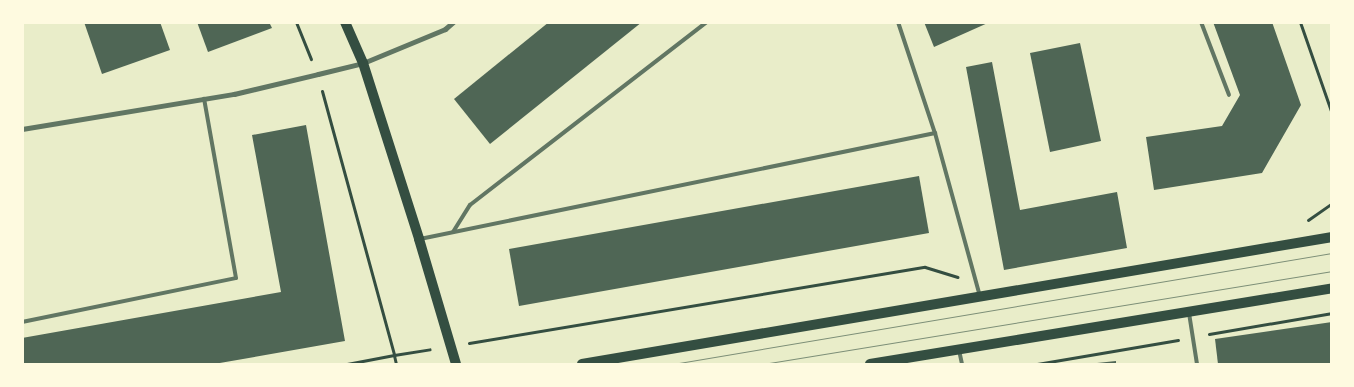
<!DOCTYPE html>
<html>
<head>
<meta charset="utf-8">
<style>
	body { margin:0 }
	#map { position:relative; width:1354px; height:387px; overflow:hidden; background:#e9edc9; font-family:"Open Sans",sans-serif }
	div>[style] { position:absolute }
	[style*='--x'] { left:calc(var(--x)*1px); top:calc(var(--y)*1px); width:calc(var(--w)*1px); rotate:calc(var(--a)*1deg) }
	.building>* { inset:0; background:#4f6655 }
	.path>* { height:3px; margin:-1.5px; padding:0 1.5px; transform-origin:1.5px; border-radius:1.5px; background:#344e41 }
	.service>* { height:4px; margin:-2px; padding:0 2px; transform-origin:2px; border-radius:2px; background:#617663 }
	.minor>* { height:5px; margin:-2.5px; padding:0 2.5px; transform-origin:2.5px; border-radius:2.5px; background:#617663 }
	.secondary>* { height:10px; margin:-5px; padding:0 5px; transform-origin:5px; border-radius:5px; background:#344e41 }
	.tram>* { height:1px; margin:-0.5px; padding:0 0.5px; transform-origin:0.5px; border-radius:0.5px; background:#7c8e77 }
	span { translate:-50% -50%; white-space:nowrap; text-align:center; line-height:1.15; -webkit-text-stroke:4px #fefae0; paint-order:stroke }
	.frame { position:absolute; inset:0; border:24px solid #fefae0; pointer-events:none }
</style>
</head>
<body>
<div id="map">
	<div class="building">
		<i style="clip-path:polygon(84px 22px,160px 22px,170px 50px,102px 74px)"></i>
		<i style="clip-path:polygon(197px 22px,269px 22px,272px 28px,208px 52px)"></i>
		<i style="clip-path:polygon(549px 22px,642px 22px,490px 144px,454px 99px)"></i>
		<i style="clip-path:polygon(924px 22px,990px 22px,934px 47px)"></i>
		<i style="clip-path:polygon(1213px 22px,1272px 22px,1301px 105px,1262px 173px,1154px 190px,1146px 137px,1222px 126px,1240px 95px)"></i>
		<i style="clip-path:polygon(1080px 43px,1101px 141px,1050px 152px,1030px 53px)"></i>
		<i style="clip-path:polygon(992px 62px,1020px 210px,1117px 192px,1127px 248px,1004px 270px,966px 67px)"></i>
		<i style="clip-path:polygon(306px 125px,345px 341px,214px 364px,22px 364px,22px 338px,281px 292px,252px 135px)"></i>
		<i style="clip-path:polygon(919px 176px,929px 233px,519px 306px,509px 249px)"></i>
		<i style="clip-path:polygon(1332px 322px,1332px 364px,1218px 364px,1215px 339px)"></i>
		<i style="clip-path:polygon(1116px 361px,1116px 364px,1098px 364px,1097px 363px)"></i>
	</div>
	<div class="path">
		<i style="--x:296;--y:22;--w:40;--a:68"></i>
		<i style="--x:1300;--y:22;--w:97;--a:70.8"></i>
		<i style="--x:322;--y:91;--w:274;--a:74.7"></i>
		<i style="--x:394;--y:355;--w:48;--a:169.2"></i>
		<i style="--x:1308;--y:220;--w:29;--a:-35"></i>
		<i style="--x:1209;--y:334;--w:125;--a:-9.7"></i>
		<i style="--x:469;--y:343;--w:462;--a:-9.5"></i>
		<i style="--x:925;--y:267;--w:34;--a:17"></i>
		<i style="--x:396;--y:364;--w:9;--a:-103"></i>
		<i style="--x:394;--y:355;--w:36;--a:-9"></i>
		<i style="--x:1037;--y:364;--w:143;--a:-9.7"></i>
	</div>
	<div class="service">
		<i style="--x:898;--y:22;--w:117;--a:71.6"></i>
		<i style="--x:935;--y:133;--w:169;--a:74.6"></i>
		<i style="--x:1201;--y:22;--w:78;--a:69"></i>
		<i style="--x:453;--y:232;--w:32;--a:-58"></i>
		<i style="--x:470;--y:205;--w:299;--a:-37.7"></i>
		<i style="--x:420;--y:239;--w:526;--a:-11.63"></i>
		<i style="--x:1189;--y:313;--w:52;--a:81.1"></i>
		<i style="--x:22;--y:322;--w:218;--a:-11.6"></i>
		<i style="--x:236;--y:278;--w:182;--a:-100.1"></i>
		<i style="--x:959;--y:350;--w:14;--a:78"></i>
	</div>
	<div class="minor">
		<i style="--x:22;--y:129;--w:215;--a:-9.4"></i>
		<i style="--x:234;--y:94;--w:86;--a:-13.4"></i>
		<i style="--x:318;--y:74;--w:46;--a:-13.7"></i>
		<i style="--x:363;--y:63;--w:89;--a:-22.5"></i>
		<i style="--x:445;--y:29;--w:11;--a:-41"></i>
	</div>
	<div class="secondary">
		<i style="--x:345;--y:22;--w:45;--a:66.3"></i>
		<i style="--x:363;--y:63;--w:185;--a:72.3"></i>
		<i style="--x:419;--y:239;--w:130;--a:73.5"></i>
		<i style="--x:582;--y:364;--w:761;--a:-9.61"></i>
		<i style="--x:870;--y:364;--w:468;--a:-9.3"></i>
	</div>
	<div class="tram">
		<i style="--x:673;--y:364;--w:668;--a:-9.56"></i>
		<i style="--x:763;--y:364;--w:577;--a:-9.28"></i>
	</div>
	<div class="frame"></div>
</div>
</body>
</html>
